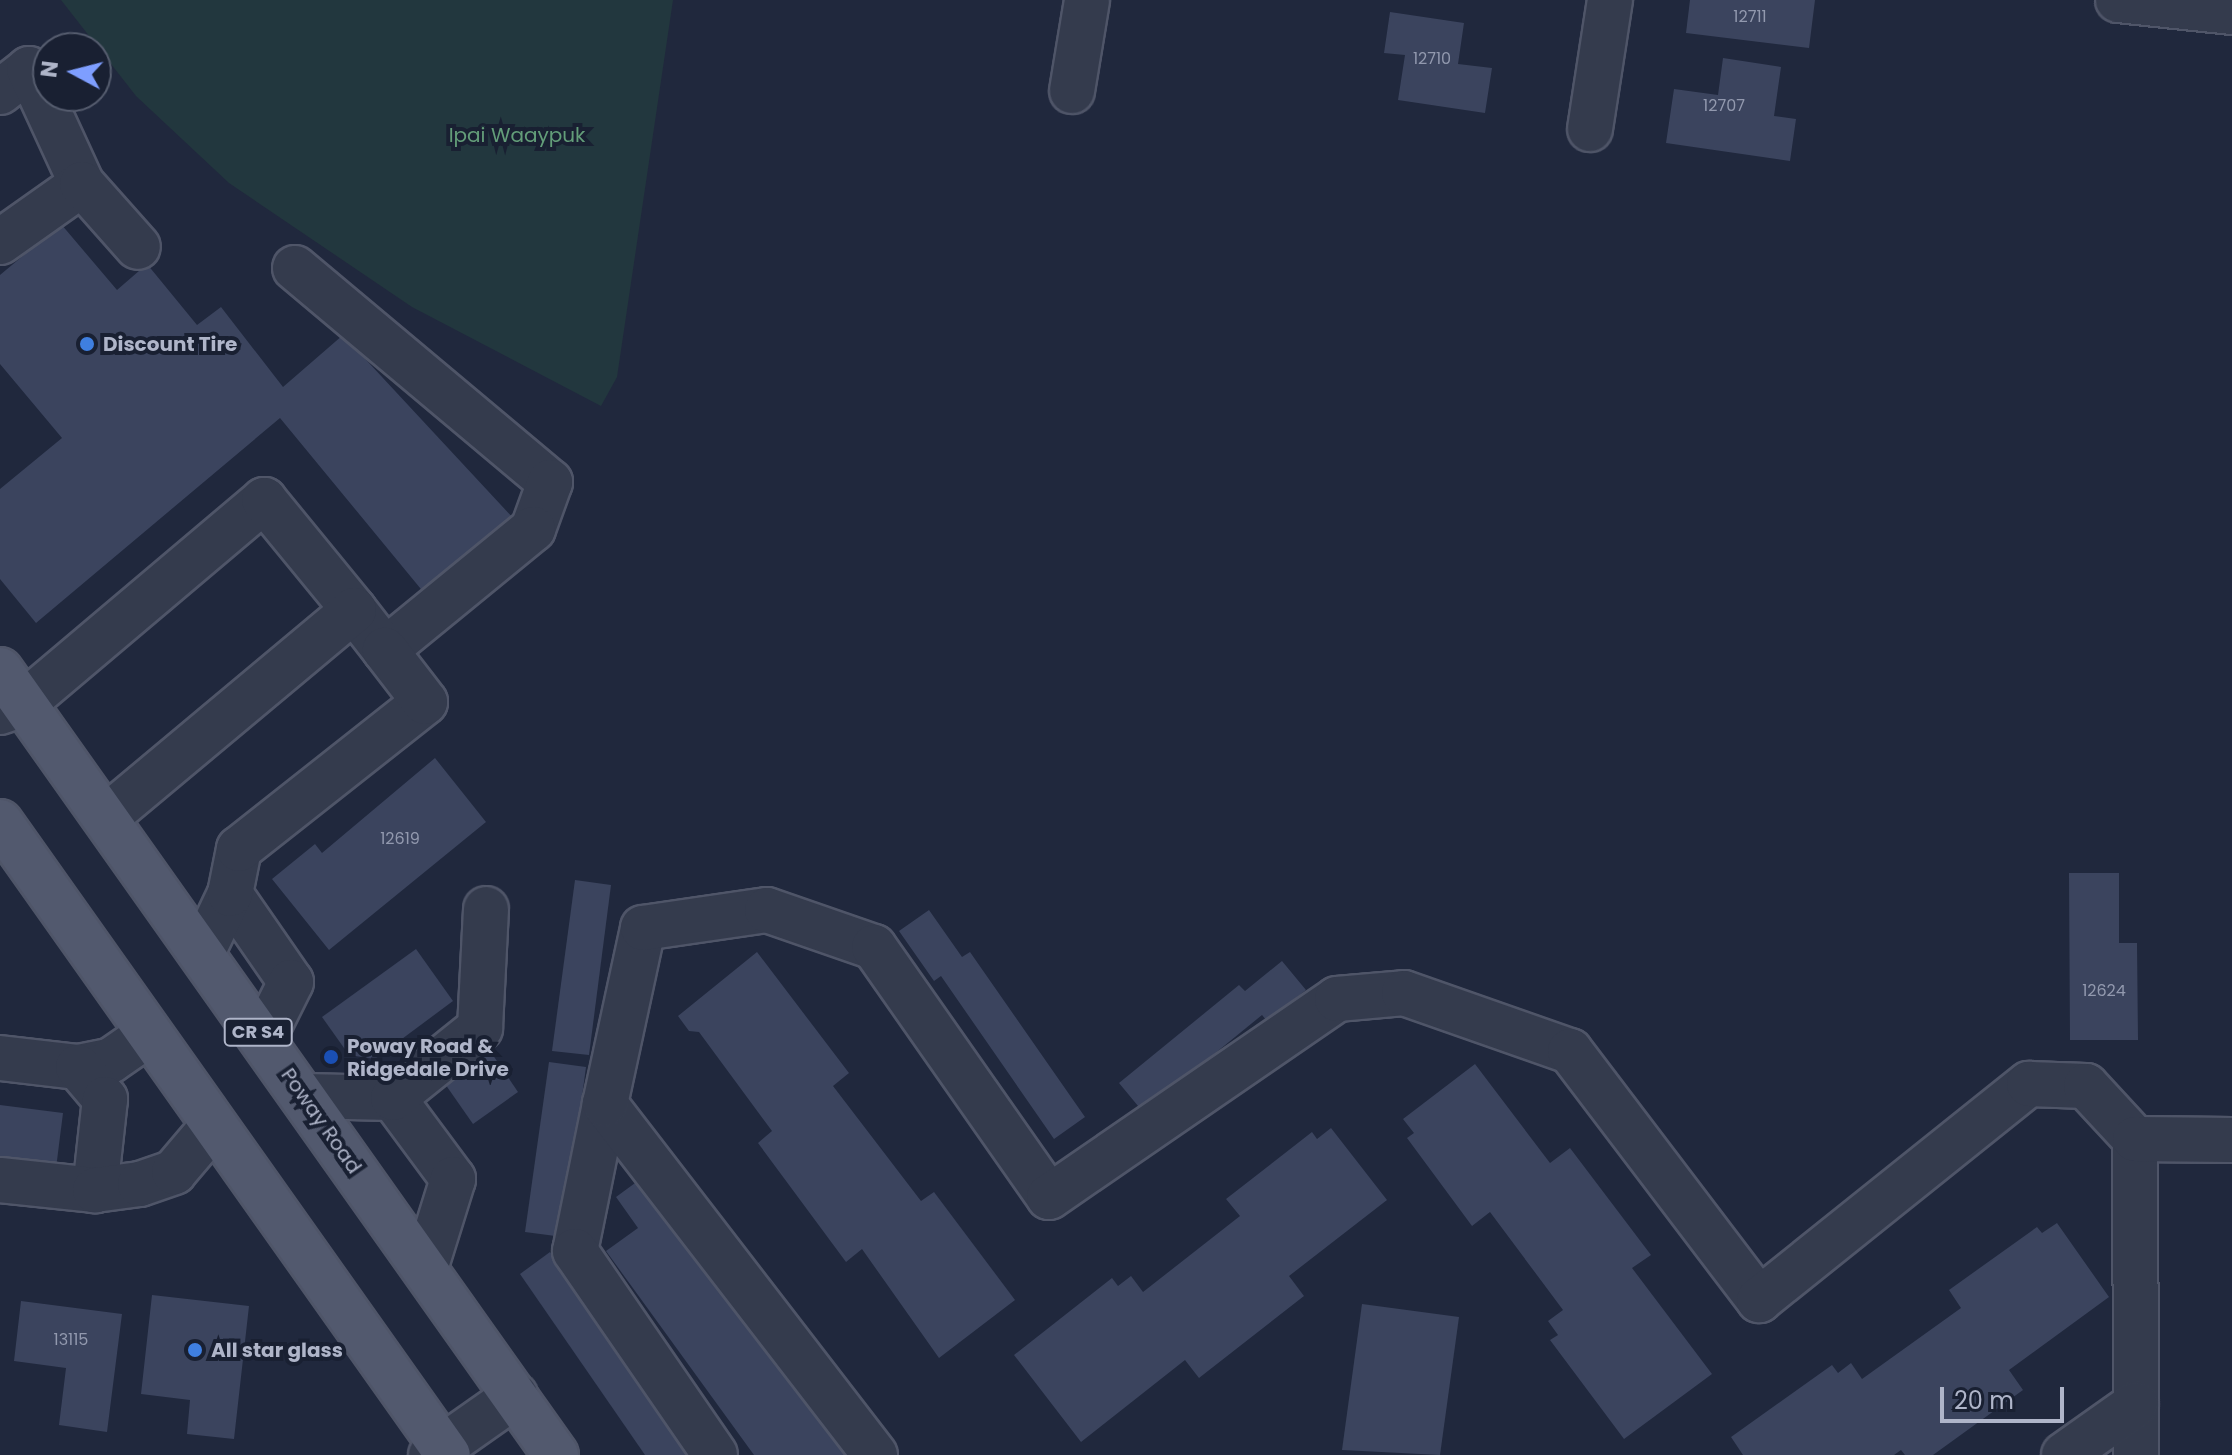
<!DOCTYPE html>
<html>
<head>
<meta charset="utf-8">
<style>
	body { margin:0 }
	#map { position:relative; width:2232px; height:1455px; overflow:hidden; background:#20283d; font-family:Poppins,sans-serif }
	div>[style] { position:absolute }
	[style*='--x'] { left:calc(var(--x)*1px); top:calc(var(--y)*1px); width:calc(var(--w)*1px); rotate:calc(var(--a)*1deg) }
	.green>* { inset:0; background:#22373e }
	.building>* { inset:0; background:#3b445e }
	.roads { filter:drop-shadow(2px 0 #4f5568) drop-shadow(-2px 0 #4f5568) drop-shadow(0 2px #4f5568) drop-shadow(0 -2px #4f5568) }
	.minor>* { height:44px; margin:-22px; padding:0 22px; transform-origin:22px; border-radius:22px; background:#343b4d }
	.major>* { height:44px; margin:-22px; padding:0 22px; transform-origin:22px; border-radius:22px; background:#52596e }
	.dots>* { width:22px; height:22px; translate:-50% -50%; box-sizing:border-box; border:4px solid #192032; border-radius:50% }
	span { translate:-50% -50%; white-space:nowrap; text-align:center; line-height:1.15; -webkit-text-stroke:8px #192032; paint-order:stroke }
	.number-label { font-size:16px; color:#9299ae }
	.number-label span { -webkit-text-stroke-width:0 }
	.shield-label span { padding:2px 6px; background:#192032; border:2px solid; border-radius:6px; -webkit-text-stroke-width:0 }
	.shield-label { font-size:18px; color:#afb5c9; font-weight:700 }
	.park-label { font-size:20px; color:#639d79 }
	.poi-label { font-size:20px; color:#afb5c9; font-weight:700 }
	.left { translate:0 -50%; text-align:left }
	.street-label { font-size:20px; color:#afb5c9 }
	.north { position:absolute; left:32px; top:32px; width:80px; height:80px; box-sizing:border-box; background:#192032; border:2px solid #555c6e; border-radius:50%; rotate:277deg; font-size:22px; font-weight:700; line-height:32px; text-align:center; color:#afb5c9 }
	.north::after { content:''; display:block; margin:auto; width:28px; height:36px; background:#7e9eff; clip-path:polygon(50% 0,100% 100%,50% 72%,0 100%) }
	.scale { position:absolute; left:1940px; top:1387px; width:124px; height:36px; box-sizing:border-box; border:4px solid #afb5c9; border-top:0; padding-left:10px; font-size:24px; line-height:28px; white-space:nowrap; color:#afb5c9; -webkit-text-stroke:6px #192032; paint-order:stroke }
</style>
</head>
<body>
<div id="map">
	<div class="green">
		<i style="clip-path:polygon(61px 0,673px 0,617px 377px,601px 406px,412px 307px,229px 183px,136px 96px)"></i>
	</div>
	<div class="building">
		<i style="clip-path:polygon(1690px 0,1815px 0,1809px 48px,1686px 33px)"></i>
		<i style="clip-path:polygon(1390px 12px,1464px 23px,1458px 64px,1492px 68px,1485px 113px,1398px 100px,1405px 55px,1384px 53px)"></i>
		<i style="clip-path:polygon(1723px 58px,1781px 67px,1774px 116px,1796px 119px,1790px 161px,1666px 143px,1674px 89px,1718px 95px)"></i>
		<i style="clip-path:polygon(61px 224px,117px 290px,147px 264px,197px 325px,221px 307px,283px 387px,343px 335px,514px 519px,425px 594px,280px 418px,36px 623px,0 579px,0 489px,62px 438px,0 364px,0 275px)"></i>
		<i style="clip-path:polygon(435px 758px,486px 822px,329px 950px,272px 879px,315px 844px,322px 853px)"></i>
		<i style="clip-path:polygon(2069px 873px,2119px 873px,2119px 943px,2137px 943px,2138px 1040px,2070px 1040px)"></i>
		<i style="clip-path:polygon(575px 880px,611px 885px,589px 1055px,552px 1051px)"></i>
		<i style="clip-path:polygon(929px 910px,962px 957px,970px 952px,1085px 1117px,1054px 1139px,941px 976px,934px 981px,899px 931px)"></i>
		<i style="clip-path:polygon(416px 949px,453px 1001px,375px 1059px,349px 1055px,322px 1017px)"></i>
		<i style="clip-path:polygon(757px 952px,849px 1073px,833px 1086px,921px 1201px,934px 1192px,1015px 1300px,939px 1358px,862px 1249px,846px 1262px,758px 1143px,772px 1131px,699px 1032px,689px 1031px,678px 1016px)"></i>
		<i style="clip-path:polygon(1282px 961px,1306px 990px,1267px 1021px,1262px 1015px,1143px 1112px,1119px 1083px,1239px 985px,1245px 991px)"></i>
		<i style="clip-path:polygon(482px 1039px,518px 1092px,473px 1124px,436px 1071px)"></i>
		<i style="clip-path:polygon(549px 1062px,586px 1067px,563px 1237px,525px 1232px)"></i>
		<i style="clip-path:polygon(1475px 1064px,1550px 1163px,1570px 1148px,1651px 1255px,1632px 1268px,1712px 1374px,1624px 1439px,1550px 1340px,1558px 1335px,1548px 1321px,1563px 1310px,1490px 1212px,1472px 1226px,1407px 1138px,1414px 1133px,1403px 1119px)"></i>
		<i style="clip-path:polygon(0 1105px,63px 1113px,55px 1176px,0 1169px)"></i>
		<i style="clip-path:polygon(1331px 1128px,1387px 1200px,1289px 1276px,1304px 1296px,1199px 1378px,1185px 1360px,1081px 1442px,1014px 1355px,1112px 1278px,1118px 1286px,1131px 1276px,1143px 1292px,1240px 1216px,1226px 1199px,1312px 1132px,1317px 1139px)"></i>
		<i style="clip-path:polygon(646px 1175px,848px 1455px,754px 1455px,606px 1251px,638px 1228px,616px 1197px)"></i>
		<i style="clip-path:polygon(2057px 1223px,2109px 1297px,2009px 1370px,2023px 1390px,1933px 1455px,1905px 1455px,1901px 1450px,1894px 1455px,1743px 1455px,1731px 1437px,1832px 1365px,1838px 1373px,1851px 1363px,1862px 1379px,1961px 1308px,1949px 1290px,2037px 1227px,2042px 1233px)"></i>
		<i style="clip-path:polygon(550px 1252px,691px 1455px,645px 1455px,520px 1274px)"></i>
		<i style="clip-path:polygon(152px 1295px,249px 1306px,234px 1439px,187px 1434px,190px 1400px,141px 1394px)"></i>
		<i style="clip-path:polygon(21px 1301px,122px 1314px,107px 1432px,59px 1425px,66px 1368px,14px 1361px)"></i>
		<i style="clip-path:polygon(1362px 1304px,1459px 1317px,1440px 1455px,1342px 1450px)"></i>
	</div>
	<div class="roads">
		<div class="minor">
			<i style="--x:2118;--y:0;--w:115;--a:6"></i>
			<i style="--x:1072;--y:91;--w:92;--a:-80.6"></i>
			<i style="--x:0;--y:92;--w:37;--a:-38"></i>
			<i style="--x:29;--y:69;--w:127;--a:65.3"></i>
			<i style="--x:1590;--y:129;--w:131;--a:-81.2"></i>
			<i style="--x:0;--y:242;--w:100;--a:-35.3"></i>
			<i style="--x:82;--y:184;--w:84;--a:48.4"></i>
			<i style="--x:295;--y:268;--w:333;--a:40"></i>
			<i style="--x:550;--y:482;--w:50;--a:109.9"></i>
			<i style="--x:533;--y:529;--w:191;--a:140.7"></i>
			<i style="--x:385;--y:650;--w:51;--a:-127.8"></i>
			<i style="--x:0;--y:712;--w:24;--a:-19"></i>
			<i style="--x:23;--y:704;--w:316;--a:-40.2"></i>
			<i style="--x:264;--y:500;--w:142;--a:50.7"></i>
			<i style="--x:354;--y:610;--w:323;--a:140.1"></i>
			<i style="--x:230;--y:894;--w:107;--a:55.3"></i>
			<i style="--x:291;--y:982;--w:63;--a:116.6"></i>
			<i style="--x:202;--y:953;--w:65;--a:-64.6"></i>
			<i style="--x:230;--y:894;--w:46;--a:-78.7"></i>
			<i style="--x:239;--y:849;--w:237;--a:-38.3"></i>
			<i style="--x:425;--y:702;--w:66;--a:-127.6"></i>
			<i style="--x:0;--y:1058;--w:79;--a:6.6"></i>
			<i style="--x:78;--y:1067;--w:33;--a:-11"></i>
			<i style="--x:110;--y:1061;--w:47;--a:-34.7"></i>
			<i style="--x:78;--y:1067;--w:42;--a:49.8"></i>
			<i style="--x:105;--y:1099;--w:92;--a:96.3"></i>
			<i style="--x:303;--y:1096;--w:90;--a:1.3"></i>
			<i style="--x:393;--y:1098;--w:101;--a:53.5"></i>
			<i style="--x:453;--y:1179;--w:94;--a:107.3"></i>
			<i style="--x:393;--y:1098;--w:112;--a:-38.8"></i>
			<i style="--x:480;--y:1028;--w:119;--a:-87.1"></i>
			<i style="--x:605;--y:1104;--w:150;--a:101.5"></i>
			<i style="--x:575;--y:1251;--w:247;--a:55.5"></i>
			<i style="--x:2135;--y:1139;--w:316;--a:89.8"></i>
			<i style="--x:0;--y:1180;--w:96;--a:6"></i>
			<i style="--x:95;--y:1190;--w:45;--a:-7.6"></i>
			<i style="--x:140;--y:1184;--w:36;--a:-19"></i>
			<i style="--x:174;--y:1172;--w:60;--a:-49.7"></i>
			<i style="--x:431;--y:1455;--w:103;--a:-35.1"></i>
			<i style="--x:875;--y:1455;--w:443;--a:-127.6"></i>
			<i style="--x:605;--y:1104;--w:180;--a:-77.8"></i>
			<i style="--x:643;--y:928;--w:125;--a:-8.3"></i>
			<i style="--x:767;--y:910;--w:113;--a:19.1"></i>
			<i style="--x:874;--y:947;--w:305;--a:55"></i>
			<i style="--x:1049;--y:1197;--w:349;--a:-34.5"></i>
			<i style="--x:1337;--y:999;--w:67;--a:-5.1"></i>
			<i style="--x:1404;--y:993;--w:176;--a:19.3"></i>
			<i style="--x:1570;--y:1051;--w:313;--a:52.8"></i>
			<i style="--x:1759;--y:1300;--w:346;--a:-38.7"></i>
			<i style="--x:2029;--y:1084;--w:57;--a:2"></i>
			<i style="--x:2086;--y:1086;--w:72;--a:47.2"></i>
			<i style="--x:2135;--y:1139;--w:97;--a:0.6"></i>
			<i style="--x:2064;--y:1455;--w:88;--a:-35.3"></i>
		</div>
		<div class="major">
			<i style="--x:0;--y:670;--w:962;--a:54.69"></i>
			<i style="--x:0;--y:822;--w:775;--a:54.71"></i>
		</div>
	</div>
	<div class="dots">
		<i style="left:87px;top:344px;background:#3f7fe0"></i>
		<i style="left:331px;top:1057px;background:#1a4fb4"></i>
		<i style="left:195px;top:1350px;background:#3f7fe0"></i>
	</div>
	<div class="number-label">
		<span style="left:1750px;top:17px">12711</span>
		<span style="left:1432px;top:59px">12710</span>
		<span style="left:1724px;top:106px">12707</span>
		<span style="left:400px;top:839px">12619</span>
		<span style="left:2104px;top:991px">12624</span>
		<span style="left:71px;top:1340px">13115</span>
	</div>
	<div class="shield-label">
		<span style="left:258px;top:1032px">CR S4</span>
	</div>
	<div class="park-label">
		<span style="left:517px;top:135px">Ipai Waaypuk</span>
	</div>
	<div class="poi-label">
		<span class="left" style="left:103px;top:344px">Discount Tire</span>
		<span class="left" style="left:347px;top:1058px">Poway Road &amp;<br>Ridgedale Drive</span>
		<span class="left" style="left:211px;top:1350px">All star glass</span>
	</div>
	<div class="street-label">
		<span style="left:321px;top:1121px;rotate:55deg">Poway Road</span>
	</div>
	<div class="north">N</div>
	<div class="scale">20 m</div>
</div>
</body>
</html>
